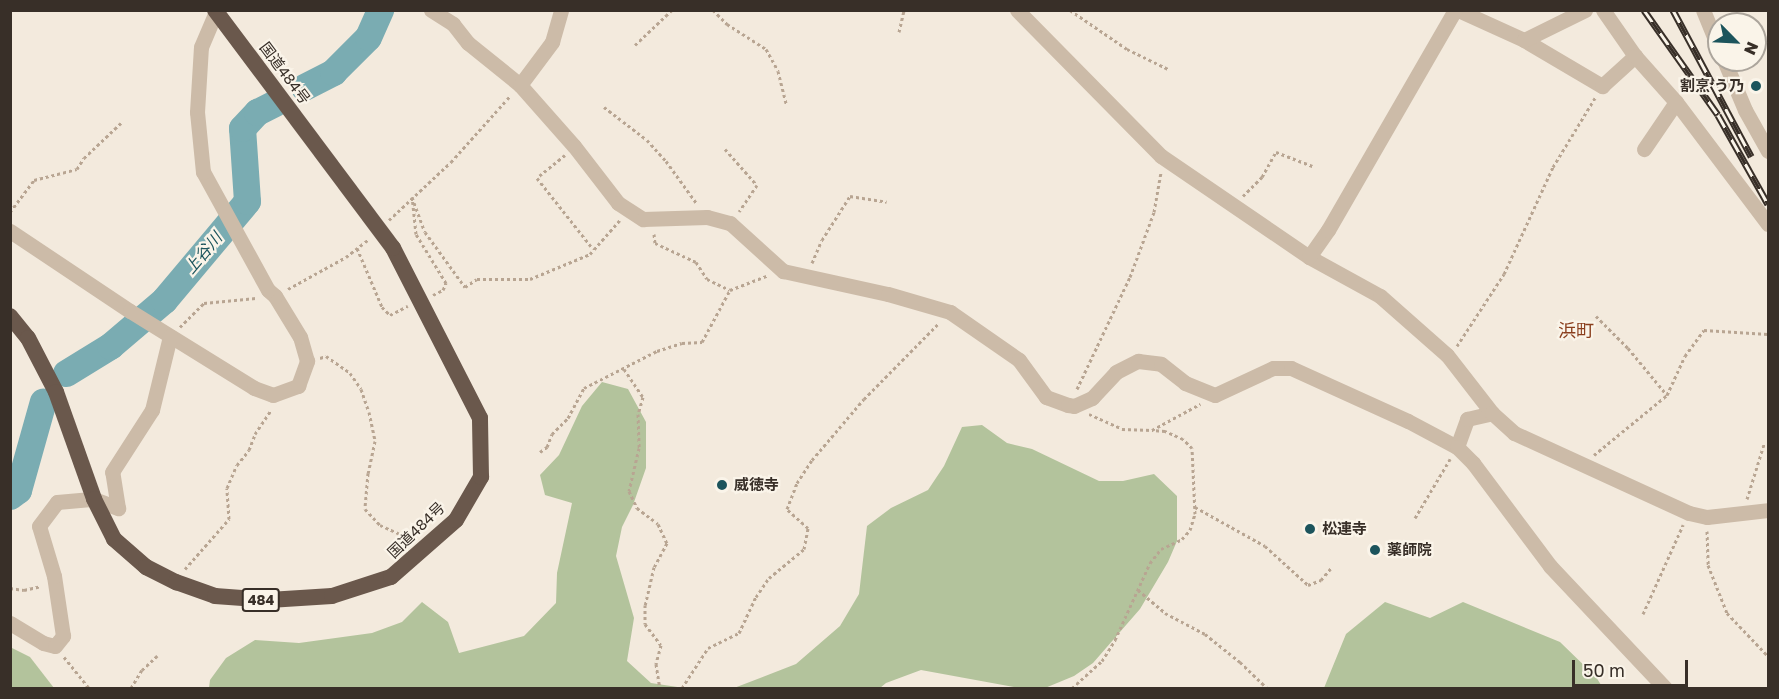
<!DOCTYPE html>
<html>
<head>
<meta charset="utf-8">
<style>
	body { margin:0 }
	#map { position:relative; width:1779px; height:699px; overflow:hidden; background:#f3eadd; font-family:"Golos Text","Noto Sans JP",sans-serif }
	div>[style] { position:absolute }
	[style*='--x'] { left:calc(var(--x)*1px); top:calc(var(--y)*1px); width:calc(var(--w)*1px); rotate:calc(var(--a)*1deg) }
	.green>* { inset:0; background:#b3c39c }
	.river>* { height:27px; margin:-13.5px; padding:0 13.5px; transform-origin:13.5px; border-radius:13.5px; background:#7aacb2 }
	.path>* { height:3px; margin-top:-1.5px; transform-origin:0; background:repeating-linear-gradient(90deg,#b8a592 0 3px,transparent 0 6px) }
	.minor>* { height:15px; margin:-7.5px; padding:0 7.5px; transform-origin:7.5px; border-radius:7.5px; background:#ccbba8 }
	.tertiary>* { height:15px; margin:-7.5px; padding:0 7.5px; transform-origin:7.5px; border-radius:7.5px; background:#ccbba8 }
	.trunk>* { height:16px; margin:-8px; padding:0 8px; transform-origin:8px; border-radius:8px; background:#6a584c }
	.rail>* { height:7px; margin-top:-3.5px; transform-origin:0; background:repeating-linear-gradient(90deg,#faf4e9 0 14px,#382f28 0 28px); box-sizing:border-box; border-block:2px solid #382f28 }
	.dots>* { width:16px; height:16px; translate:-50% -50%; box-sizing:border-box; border:3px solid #faf4e9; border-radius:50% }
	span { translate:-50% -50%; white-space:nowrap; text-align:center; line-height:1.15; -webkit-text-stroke:4.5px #faf4e9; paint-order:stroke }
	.shield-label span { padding:2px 4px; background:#faf4e9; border:2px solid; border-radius:4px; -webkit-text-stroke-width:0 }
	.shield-label { font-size:14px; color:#382f28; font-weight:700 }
	.street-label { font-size:15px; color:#382f28 }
	.poi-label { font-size:15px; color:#382f28; font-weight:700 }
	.right { translate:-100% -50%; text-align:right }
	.left { translate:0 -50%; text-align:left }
	.water-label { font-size:16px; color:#1c545c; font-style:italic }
	.quarter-label { font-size:18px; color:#8b3f1e }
	.frame { position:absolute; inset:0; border:12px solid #382f28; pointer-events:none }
	.north { position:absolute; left:1707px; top:12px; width:60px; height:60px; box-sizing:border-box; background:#faf4e9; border:2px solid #aca59c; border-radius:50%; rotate:114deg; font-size:16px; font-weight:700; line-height:24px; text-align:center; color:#382f28 }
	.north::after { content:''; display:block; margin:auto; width:21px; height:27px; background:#1c545c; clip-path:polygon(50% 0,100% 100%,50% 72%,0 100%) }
	.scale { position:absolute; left:1572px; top:660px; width:116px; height:27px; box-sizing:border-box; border:3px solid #382f28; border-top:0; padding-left:8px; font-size:18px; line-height:21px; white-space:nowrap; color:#382f28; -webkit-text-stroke:4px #faf4e9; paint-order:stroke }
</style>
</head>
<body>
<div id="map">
	<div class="green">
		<i style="clip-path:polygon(602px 382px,628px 389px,646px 422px,646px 468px,633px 505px,622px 527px,616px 556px,634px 618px,627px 661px,651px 683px,684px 688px,209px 688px,210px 680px,226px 658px,255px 640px,299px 643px,372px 633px,402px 622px,422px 602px,448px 622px,459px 653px,524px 636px,556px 603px,557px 573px,572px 503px,545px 495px,540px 475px,559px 455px,582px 406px)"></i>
		<i style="clip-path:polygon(982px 425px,1007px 443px,1032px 449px,1099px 481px,1123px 481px,1154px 474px,1177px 496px,1177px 541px,1168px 562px,1140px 609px,1093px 663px,1074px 676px,1045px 688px,1020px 688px,921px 670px,886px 683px,880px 688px,734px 688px,796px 664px,840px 626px,859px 594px,867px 526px,891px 508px,928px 490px,944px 466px,962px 427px)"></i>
		<i style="clip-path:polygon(1385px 602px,1430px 618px,1463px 602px,1560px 642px,1596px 677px,1603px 688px,1324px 688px,1346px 634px)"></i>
		<i style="clip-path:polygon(10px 647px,30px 657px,54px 688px,11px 688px)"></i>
	</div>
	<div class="river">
		<i style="--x:304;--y:87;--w:33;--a:-27"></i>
		<i style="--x:333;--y:72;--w:49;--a:-45"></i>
		<i style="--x:368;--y:37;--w:30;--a:-66"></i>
		<i style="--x:66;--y:373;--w:52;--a:-31.5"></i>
		<i style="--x:110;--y:346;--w:71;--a:-40.4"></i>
		<i style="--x:164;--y:300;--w:129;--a:-50"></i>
		<i style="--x:247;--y:201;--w:73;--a:-93.9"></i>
		<i style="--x:242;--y:128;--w:22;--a:-47"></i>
		<i style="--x:257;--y:112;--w:20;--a:-27"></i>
		<i style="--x:10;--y:496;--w:10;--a:-37"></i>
		<i style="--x:18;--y:490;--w:92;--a:-74.3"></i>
	</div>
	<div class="path">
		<i style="--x:713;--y:10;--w:20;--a:45"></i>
		<i style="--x:727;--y:24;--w:46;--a:32.7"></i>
		<i style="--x:766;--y:49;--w:25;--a:61"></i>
		<i style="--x:778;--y:71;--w:34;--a:76"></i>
		<i style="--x:1070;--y:10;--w:69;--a:34.4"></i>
		<i style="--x:1127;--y:49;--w:46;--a:26"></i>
		<i style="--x:899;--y:32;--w:23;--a:-77"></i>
		<i style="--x:635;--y:45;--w:51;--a:-43.4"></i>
		<i style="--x:604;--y:107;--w:54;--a:37.5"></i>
		<i style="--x:647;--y:140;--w:28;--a:48"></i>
		<i style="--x:666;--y:161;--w:53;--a:54.2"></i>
		<i style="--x:725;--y:149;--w:48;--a:48.4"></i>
		<i style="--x:757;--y:185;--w:32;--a:124"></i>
		<i style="--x:565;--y:155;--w:36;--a:141"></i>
		<i style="--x:537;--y:178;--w:90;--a:51.7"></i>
		<i style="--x:1243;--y:196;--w:27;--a:-45"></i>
		<i style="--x:1262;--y:177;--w:29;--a:-61"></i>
		<i style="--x:1276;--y:152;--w:39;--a:21"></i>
		<i style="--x:10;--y:212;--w:40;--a:-53"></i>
		<i style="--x:34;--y:180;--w:44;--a:-14.3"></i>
		<i style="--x:77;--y:169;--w:13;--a:-58"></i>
		<i style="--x:84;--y:158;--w:51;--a:-43.4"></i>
		<i style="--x:389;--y:220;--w:85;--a:-43.1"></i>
		<i style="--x:451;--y:162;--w:89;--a:-48.2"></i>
		<i style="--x:654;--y:234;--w:9;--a:84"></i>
		<i style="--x:655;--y:243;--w:45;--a:24.9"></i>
		<i style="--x:696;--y:262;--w:20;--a:57"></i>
		<i style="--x:707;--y:279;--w:25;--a:26"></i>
		<i style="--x:357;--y:248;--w:64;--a:67"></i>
		<i style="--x:382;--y:307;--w:11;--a:45"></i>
		<i style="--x:390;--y:315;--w:20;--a:-27"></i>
		<i style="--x:812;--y:263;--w:25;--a:-67"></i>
		<i style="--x:822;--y:240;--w:52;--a:-57.5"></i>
		<i style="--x:850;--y:196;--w:37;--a:9"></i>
		<i style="--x:288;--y:289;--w:66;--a:-28.9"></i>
		<i style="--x:346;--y:257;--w:29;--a:-38"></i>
		<i style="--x:433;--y:295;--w:11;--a:-27"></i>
		<i style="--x:443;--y:290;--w:8;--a:-67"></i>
		<i style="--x:446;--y:283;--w:57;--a:-121.5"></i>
		<i style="--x:416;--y:234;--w:37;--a:-96"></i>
		<i style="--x:412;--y:197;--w:37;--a:70"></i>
		<i style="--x:425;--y:232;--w:68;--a:54"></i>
		<i style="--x:465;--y:287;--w:14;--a:-34"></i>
		<i style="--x:477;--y:279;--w:53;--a:0"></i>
		<i style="--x:530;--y:279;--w:65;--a:-22.6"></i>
		<i style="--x:590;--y:254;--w:45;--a:-48.6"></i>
		<i style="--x:1596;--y:316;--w:45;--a:45"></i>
		<i style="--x:1628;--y:348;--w:61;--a:50.3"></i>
		<i style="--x:180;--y:327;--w:34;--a:-45"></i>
		<i style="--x:204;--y:303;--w:53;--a:-5.4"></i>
		<i style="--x:1457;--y:346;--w:86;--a:-56.9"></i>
		<i style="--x:1504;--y:274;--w:118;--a:-65.4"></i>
		<i style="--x:1553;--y:167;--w:81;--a:-58.7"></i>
		<i style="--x:320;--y:358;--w:6;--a:-18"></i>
		<i style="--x:326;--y:356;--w:29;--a:35"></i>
		<i style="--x:350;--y:373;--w:19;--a:55"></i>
		<i style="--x:361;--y:389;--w:24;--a:71"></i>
		<i style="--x:369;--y:412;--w:30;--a:78"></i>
		<i style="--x:375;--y:441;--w:33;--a:102"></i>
		<i style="--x:368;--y:473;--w:36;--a:95"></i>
		<i style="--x:365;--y:509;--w:22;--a:47"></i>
		<i style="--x:380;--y:525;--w:24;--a:24"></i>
		<i style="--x:402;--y:535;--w:18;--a:-16"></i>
		<i style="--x:624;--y:369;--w:34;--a:56"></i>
		<i style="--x:643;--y:397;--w:18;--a:106"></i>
		<i style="--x:638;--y:414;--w:34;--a:88"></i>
		<i style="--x:639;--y:448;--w:44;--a:103.1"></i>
		<i style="--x:629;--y:491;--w:19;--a:65"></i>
		<i style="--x:637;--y:508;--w:26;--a:37"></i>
		<i style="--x:658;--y:524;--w:21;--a:65"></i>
		<i style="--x:667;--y:543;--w:27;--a:118"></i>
		<i style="--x:654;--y:567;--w:39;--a:103"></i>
		<i style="--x:645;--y:605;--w:19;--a:90"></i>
		<i style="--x:645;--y:624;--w:26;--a:53"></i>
		<i style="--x:661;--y:645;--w:20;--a:105"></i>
		<i style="--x:656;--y:664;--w:24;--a:81"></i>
		<i style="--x:1077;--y:389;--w:124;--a:-64.7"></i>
		<i style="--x:1130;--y:277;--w:69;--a:-69.7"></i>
		<i style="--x:1154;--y:212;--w:40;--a:-80"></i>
		<i style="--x:1089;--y:414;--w:36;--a:24"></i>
		<i style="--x:1122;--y:429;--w:30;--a:2"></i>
		<i style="--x:1152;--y:430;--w:55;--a:-28.4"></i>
		<i style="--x:540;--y:452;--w:9;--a:-36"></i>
		<i style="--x:547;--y:447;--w:14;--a:-69"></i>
		<i style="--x:552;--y:434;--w:23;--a:-45"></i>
		<i style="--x:568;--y:418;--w:34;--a:-62"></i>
		<i style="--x:584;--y:388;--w:82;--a:-26.9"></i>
		<i style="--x:657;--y:351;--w:26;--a:-18"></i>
		<i style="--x:682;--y:343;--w:20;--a:-3"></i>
		<i style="--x:702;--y:342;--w:59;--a:-61.7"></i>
		<i style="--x:730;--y:290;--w:40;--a:-21"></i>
		<i style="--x:1594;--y:455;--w:94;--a:-39.4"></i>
		<i style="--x:1667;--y:395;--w:43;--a:-65.2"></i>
		<i style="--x:1685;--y:356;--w:32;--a:-54"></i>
		<i style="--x:1704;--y:330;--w:64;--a:3.6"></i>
		<i style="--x:1747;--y:499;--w:58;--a:-72.8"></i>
		<i style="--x:1195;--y:507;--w:80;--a:29.1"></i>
		<i style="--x:1265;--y:546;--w:58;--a:42.2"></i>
		<i style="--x:1308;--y:585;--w:14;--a:-21"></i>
		<i style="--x:1321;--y:580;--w:17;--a:-50"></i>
		<i style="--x:1415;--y:518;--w:69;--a:-59.3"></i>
		<i style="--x:1707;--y:531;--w:34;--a:88"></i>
		<i style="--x:1708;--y:565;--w:52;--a:68.4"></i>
		<i style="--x:1727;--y:613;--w:59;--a:46.4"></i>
		<i style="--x:185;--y:569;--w:67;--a:-48.7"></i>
		<i style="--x:229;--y:519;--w:31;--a:-94"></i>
		<i style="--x:227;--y:488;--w:25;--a:-67"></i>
		<i style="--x:237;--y:465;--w:19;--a:-51"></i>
		<i style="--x:249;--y:450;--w:17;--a:-69"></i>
		<i style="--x:255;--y:434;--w:29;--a:-56"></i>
		<i style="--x:10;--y:588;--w:14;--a:8"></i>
		<i style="--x:24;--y:590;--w:17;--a:-13"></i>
		<i style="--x:1138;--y:590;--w:35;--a:40"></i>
		<i style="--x:1165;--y:613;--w:45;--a:27.7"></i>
		<i style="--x:1205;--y:634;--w:45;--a:38.7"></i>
		<i style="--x:1240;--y:662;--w:37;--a:44"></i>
		<i style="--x:1643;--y:614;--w:98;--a:-65.8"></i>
		<i style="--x:64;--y:657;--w:40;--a:51"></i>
		<i style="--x:131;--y:688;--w:21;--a:-59"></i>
		<i style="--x:142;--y:670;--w:21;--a:-43"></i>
		<i style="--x:682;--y:688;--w:48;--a:-57"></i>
		<i style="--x:708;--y:648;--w:34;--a:-26"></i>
		<i style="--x:739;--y:633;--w:40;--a:-65"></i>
		<i style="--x:756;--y:597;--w:23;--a:-56"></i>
		<i style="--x:769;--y:578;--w:45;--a:-39.6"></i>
		<i style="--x:804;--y:549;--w:21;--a:-79"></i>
		<i style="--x:808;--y:528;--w:28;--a:-138"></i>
		<i style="--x:787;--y:509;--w:28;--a:-69"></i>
		<i style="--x:797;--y:483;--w:27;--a:-57"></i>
		<i style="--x:812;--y:460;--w:80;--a:-49.6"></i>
		<i style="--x:864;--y:399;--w:105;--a:-45.4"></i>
		<i style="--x:1072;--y:688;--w:40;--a:-42"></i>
		<i style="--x:1102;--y:661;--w:25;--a:-58"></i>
		<i style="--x:1115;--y:640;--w:85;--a:-65.6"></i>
		<i style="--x:1150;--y:563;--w:18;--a:-52"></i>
		<i style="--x:1161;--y:549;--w:23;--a:-25"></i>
		<i style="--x:1182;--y:539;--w:12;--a:-48"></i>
		<i style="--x:1190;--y:530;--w:17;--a:-73"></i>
		<i style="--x:1195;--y:514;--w:66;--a:-92.6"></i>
		<i style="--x:1192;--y:448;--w:13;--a:-135"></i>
		<i style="--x:1183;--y:439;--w:20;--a:-156"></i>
		<i style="--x:1165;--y:431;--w:13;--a:-176"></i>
	</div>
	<div class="minor">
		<i style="--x:431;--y:10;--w:26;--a:32"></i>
		<i style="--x:453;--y:24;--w:24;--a:52"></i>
		<i style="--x:468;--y:43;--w:67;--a:38.9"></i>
		<i style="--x:520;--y:85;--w:81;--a:48.5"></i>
		<i style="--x:574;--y:146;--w:72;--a:52.3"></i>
		<i style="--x:618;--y:203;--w:30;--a:33"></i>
		<i style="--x:643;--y:219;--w:64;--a:-1.8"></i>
		<i style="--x:707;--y:217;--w:24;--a:15"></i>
		<i style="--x:730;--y:223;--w:72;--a:42.2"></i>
		<i style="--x:783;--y:271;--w:107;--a:12.4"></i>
		<i style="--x:888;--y:294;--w:65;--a:16.2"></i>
		<i style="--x:950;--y:312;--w:84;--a:34.8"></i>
		<i style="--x:1019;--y:360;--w:46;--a:53.9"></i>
		<i style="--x:1046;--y:397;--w:23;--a:20"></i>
		<i style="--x:1068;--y:405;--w:6;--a:9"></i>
		<i style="--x:1074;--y:406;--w:20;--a:-24"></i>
		<i style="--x:1092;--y:398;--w:35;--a:-47"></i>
		<i style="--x:1116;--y:372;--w:25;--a:-27"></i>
		<i style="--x:1138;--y:361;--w:23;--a:7"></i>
		<i style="--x:1161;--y:364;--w:31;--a:38"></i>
		<i style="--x:1185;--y:383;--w:32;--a:22"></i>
		<i style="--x:1215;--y:395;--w:64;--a:-25"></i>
		<i style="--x:1273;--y:368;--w:18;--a:0"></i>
		<i style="--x:1291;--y:368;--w:128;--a:24.4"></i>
		<i style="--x:1408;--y:421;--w:55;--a:28"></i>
		<i style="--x:1457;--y:447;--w:30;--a:-70"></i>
		<i style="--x:1467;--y:419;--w:26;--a:-13"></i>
		<i style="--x:1458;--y:10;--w:72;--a:24.4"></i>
		<i style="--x:1524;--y:40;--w:91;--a:30.5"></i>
		<i style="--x:1602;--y:86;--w:45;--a:-42.3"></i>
		<i style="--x:1603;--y:10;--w:56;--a:55.2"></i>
		<i style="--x:1635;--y:56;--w:62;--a:48.3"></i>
		<i style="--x:1676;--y:102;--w:57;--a:124.2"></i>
		<i style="--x:1703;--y:10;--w:42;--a:67.7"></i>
		<i style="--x:1524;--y:40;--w:68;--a:-26.2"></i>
		<i style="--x:1724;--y:60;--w:54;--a:67.2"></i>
		<i style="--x:1745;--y:110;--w:47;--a:60.7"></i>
		<i style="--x:520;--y:85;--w:54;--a:-53.3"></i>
		<i style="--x:552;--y:42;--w:33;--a:-74"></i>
		<i style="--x:1676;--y:102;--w:153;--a:53"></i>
		<i style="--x:10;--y:231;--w:144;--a:33.7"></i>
		<i style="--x:130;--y:311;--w:146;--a:31.8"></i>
		<i style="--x:254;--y:388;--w:20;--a:20"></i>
		<i style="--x:273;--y:395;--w:27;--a:-20"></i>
		<i style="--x:298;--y:386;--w:27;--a:-70"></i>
		<i style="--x:307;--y:361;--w:25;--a:-106"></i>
		<i style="--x:300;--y:337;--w:48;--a:-121.4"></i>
		<i style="--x:275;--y:296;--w:9;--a:-139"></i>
		<i style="--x:268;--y:290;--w:135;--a:-118.8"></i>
		<i style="--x:203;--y:172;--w:60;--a:-95.7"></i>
		<i style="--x:197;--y:112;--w:65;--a:-86.5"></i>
		<i style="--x:201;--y:47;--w:39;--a:-67"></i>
		<i style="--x:1309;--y:257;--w:81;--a:28.8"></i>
		<i style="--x:1380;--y:296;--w:89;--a:41.4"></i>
		<i style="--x:1447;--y:355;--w:73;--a:52.2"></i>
		<i style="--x:1492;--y:413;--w:30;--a:42"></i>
		<i style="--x:1514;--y:433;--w:192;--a:24.6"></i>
		<i style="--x:1689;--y:513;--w:18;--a:13"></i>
		<i style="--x:1707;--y:517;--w:61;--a:-6.5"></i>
		<i style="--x:1457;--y:447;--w:23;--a:45"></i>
		<i style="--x:1473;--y:463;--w:129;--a:53.2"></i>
		<i style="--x:1550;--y:566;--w:168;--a:46.7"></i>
		<i style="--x:10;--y:623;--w:39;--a:31"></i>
		<i style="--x:43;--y:643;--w:12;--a:14"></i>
		<i style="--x:55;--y:646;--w:13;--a:-51"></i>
		<i style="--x:63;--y:636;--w:61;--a:-98.5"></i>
		<i style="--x:54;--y:576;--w:52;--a:-106.7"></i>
		<i style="--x:39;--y:526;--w:30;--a:-53"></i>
		<i style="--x:57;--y:502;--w:37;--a:-5"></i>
		<i style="--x:94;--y:499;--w:26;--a:21"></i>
		<i style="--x:118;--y:508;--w:36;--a:-99"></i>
		<i style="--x:112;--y:472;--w:74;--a:-57.2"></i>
		<i style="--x:152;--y:410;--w:76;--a:-76.3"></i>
	</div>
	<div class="tertiary">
		<i style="--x:1017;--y:10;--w:205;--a:45.4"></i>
		<i style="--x:1161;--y:156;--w:179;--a:34.3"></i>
		<i style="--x:1309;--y:257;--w:33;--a:-55"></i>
		<i style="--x:1328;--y:230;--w:254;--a:-60"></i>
	</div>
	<div class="trunk">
		<i style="--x:10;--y:316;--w:28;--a:51"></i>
		<i style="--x:28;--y:338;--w:61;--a:62.6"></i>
		<i style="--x:56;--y:392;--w:114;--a:70.4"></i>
		<i style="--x:94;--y:499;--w:45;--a:63.4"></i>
		<i style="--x:114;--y:539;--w:43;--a:41.2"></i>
		<i style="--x:146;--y:567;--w:34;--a:27"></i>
		<i style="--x:176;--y:582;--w:41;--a:19.7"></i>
		<i style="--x:215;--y:596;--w:54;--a:4.2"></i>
		<i style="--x:269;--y:600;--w:63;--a:-3.6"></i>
		<i style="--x:332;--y:596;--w:62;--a:-17.9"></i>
		<i style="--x:391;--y:577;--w:86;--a:-41.2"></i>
		<i style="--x:456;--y:520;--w:50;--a:-59.8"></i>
		<i style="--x:481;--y:477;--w:59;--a:-91"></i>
		<i style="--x:480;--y:418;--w:191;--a:-117.1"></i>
		<i style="--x:393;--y:248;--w:297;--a:-126.8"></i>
	</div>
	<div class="rail">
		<i style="--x:1644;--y:10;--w:128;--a:54.8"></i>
		<i style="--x:1718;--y:115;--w:102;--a:60.7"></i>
		<i style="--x:1673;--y:10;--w:166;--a:61.9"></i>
	</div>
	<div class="dots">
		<i style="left:1756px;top:86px;background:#1c545c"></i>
		<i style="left:722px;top:485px;background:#1c545c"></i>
		<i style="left:1310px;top:529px;background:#1c545c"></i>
		<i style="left:1375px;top:550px;background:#1c545c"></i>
	</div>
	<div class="shield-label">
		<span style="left:261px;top:600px">484</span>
	</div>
	<div class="street-label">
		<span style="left:285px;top:73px;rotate:53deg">国道484号</span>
		<span style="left:416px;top:530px;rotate:-44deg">国道484号</span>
	</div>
	<div class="poi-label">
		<span class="right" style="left:1744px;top:86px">割烹 う乃</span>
		<span class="left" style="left:734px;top:485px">威徳寺</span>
		<span class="left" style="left:1322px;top:529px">松連寺</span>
		<span class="left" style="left:1387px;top:550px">薬師院</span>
	</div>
	<div class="water-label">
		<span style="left:203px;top:253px;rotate:-50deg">上谷川</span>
	</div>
	<div class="quarter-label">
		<span style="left:1576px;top:330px">浜町</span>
	</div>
	<div class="frame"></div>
	<div class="north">N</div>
	<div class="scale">50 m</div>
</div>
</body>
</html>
